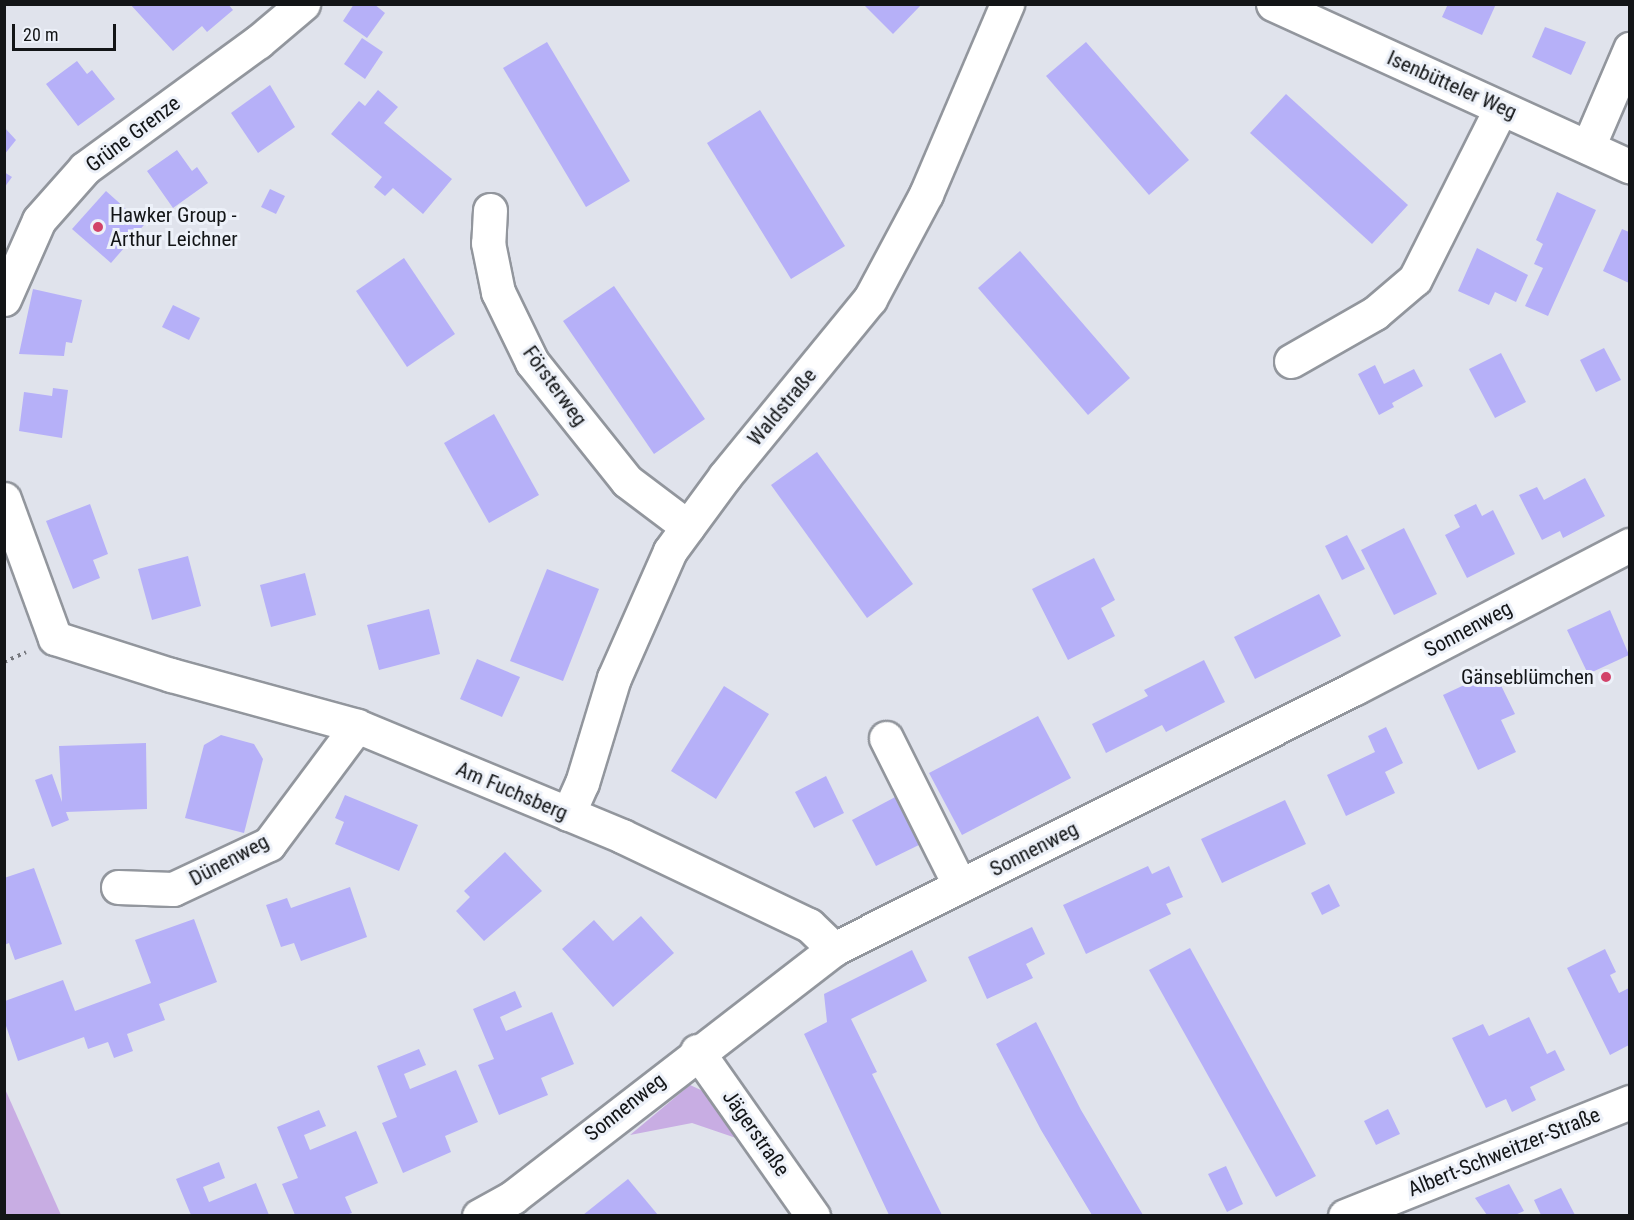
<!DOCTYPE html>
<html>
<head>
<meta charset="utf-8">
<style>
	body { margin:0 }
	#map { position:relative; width:1634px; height:1220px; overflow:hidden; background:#e0e3ec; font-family:"Roboto Condensed",sans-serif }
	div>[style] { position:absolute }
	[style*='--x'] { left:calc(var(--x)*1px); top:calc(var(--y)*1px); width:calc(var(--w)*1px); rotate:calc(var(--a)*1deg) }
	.green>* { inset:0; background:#c8ade3 }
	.building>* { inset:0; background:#b6b0f8 }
	.path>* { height:4px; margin-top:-2px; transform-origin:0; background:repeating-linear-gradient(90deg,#75777d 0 3px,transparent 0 7.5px) }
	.roads { filter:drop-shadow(2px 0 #92969d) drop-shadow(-2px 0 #92969d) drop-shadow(0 2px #92969d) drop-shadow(0 -2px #92969d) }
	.minor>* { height:33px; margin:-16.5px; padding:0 16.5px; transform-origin:16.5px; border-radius:16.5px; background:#fff }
	.dots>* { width:16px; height:16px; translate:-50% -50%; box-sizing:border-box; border:3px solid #edf1f9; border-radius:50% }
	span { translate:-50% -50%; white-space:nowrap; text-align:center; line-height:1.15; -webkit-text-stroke:6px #edf1f9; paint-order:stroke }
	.street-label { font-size:21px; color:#131517 }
	.poi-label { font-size:21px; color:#131517 }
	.left { translate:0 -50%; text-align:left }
	.right { translate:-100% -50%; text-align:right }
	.frame { position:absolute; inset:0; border:6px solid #131517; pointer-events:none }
	.scale { position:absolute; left:12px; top:24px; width:104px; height:27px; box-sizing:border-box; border:3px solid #131517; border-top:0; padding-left:8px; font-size:18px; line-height:21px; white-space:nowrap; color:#131517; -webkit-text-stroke:4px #edf1f9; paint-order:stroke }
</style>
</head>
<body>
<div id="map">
	<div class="green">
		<i style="clip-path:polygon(690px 1085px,703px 1091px,736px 1138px,692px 1123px,630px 1135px)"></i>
		<i style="clip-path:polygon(4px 1089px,5px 1089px,61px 1215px,5px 1215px)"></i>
	</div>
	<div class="building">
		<i style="clip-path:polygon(130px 4px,228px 4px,233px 10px,207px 32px,202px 26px,173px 51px)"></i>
		<i style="clip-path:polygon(354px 4px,374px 4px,385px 13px,367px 38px,343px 21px)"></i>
		<i style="clip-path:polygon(863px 4px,922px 4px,893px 34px)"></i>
		<i style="clip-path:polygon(1448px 4px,1496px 4px,1482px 35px,1442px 17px)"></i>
		<i style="clip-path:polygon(1545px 27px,1586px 42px,1571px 75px,1532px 57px)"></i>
		<i style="clip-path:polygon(362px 38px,383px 52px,365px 79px,344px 64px)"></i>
		<i style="clip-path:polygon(547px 42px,630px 181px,586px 207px,503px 68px)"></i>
		<i style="clip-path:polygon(1086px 42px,1189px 160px,1149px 195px,1046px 76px)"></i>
		<i style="clip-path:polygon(77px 61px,87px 74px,92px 70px,115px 99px,78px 126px,46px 84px)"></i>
		<i style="clip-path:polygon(270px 85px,295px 127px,258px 153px,231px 113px)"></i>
		<i style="clip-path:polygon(378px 90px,398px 107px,384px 123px,452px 179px,423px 214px,393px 188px,385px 196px,374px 187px,382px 177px,331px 134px,359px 101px,365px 106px)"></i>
		<i style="clip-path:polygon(1286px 94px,1408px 205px,1372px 244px,1250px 133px)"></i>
		<i style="clip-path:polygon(760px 110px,845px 246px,791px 279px,707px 143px)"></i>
		<i style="clip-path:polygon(4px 127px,16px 140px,4px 155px)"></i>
		<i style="clip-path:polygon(177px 150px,192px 171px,197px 167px,208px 183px,173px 208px,147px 171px)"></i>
		<i style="clip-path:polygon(4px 172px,12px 177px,4px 188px)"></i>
		<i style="clip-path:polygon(270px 189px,285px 196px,276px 214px,261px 207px)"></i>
		<i style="clip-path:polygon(106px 191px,144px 225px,111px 263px,72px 229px)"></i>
		<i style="clip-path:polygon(1557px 192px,1596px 210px,1548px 316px,1525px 306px,1543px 268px,1534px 264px,1543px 244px,1536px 240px)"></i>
		<i style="clip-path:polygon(1622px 229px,1629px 232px,1629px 283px,1603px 271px)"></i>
		<i style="clip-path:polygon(1477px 248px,1528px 275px,1516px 302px,1495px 292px,1489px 305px,1458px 291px)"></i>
		<i style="clip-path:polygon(1020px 251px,1130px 378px,1088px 415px,978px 288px)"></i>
		<i style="clip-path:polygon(404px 258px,455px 334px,407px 367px,356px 291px)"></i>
		<i style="clip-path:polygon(614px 286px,705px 419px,654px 454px,563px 321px)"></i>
		<i style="clip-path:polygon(33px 289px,82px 300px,72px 343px,66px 342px,64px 356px,19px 354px)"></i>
		<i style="clip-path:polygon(173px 305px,200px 318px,189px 340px,162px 327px)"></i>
		<i style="clip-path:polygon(1604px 348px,1621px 380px,1596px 392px,1580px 360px)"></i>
		<i style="clip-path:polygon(1501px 353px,1526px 402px,1495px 418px,1469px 369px)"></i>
		<i style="clip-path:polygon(1375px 365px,1384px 384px,1414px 369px,1423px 386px,1392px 403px,1394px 407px,1379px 415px,1358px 374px)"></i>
		<i style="clip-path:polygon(53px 388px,68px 390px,62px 438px,19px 431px,24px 392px,52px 396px)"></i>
		<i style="clip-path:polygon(494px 414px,539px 495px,489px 523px,444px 443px)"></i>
		<i style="clip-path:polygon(817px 452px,913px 584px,867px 618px,771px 485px)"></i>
		<i style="clip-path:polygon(1585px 478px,1605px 516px,1563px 538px,1560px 531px,1542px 540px,1519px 495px,1537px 487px,1544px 500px)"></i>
		<i style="clip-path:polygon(90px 504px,108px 554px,93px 560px,100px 578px,73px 589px,46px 521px)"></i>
		<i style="clip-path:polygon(1476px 504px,1482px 516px,1493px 510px,1515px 554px,1467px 578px,1445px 535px,1460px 527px,1454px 515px)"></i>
		<i style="clip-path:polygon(1404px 528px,1437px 594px,1394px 615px,1361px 550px)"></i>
		<i style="clip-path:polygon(1347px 535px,1365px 569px,1342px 580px,1325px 546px)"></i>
		<i style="clip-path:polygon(188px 556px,201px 606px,152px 620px,138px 569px)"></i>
		<i style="clip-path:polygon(1094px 558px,1115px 600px,1101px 608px,1115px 636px,1068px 660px,1032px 589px)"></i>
		<i style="clip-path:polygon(547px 569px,599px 589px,563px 681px,510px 661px)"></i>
		<i style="clip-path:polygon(305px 573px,316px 615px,271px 627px,260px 585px)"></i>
		<i style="clip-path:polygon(1319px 594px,1341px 636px,1255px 679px,1234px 637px)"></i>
		<i style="clip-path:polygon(429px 609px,440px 654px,379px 670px,367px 625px)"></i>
		<i style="clip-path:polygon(1610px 610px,1629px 655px,1588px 674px,1567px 630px)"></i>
		<i style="clip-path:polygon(477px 659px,520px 677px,502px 717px,460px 699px)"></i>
		<i style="clip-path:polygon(1204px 660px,1225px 702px,1166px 732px,1162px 725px,1106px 753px,1092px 724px,1148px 696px,1144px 690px)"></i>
		<i style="clip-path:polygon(1494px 671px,1515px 714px,1501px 720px,1516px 752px,1478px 770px,1443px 695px)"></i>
		<i style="clip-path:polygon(724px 686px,769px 714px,716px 799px,671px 771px)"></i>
		<i style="clip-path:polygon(1038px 716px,1071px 778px,962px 835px,929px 773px)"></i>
		<i style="clip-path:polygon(1386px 727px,1403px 763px,1385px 772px,1395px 793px,1346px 816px,1327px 775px,1375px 752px,1368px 736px)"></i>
		<i style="clip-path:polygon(221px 735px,254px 744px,263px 759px,244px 833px,185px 818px,204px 745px)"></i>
		<i style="clip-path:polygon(146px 743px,147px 809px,66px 812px,69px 820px,52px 827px,35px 780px,52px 774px,62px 802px,59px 746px)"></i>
		<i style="clip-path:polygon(826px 776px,844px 813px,814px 828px,795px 792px)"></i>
		<i style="clip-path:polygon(345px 795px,418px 825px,399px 871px,335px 844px,344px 822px,335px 818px)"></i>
		<i style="clip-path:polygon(899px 795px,923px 843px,876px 866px,852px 820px)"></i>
		<i style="clip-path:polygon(1285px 800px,1306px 844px,1222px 883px,1201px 839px)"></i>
		<i style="clip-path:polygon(505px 852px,542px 891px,484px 941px,456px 911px,470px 897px,464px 891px)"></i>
		<i style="clip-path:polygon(1148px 866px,1152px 874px,1169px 866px,1183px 897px,1166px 904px,1171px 914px,1086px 954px,1063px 905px)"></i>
		<i style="clip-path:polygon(34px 868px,62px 944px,15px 960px,9px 943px,4px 945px,4px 878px)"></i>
		<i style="clip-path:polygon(1329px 884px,1340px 906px,1322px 915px,1311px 893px)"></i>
		<i style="clip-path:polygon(350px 887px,367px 937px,301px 961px,294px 943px,281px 947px,266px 905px,287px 898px,291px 908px)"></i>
		<i style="clip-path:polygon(641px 916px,674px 953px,613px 1007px,562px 949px,594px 920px,613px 941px)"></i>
		<i style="clip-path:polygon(194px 919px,217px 982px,159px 1004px,165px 1020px,127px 1034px,133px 1051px,114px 1058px,108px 1042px,88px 1049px,84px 1037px,18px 1061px,5px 1023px,5px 1001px,63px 980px,75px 1011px,151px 983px,135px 940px)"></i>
		<i style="clip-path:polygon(1032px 927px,1045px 954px,1026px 964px,1033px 978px,987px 999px,968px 957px)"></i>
		<i style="clip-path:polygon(1190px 948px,1316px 1176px,1276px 1197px,1149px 970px)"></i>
		<i style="clip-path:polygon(1605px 949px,1616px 972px,1610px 975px,1619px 993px,1629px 988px,1629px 1045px,1610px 1055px,1567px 968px)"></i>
		<i style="clip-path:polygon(912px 950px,927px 981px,851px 1019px,877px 1072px,872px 1074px,942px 1215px,889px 1215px,804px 1034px,827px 1022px,824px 994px)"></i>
		<i style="clip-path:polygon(515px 991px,522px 1007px,500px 1017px,506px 1031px,552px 1012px,574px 1064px,541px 1078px,548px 1095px,499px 1115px,478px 1065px,494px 1059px,473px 1009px)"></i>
		<i style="clip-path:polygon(1529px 1017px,1547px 1054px,1555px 1050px,1565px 1070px,1530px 1087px,1536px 1100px,1512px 1112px,1506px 1099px,1486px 1108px,1452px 1038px,1483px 1024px,1489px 1036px)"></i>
		<i style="clip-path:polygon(1036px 1022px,1081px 1110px,1143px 1215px,1092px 1215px,1041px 1130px,996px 1044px)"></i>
		<i style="clip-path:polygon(419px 1049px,426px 1065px,404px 1074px,410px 1089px,456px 1070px,478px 1122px,445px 1136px,451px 1152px,403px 1173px,382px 1123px,397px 1117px,377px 1066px)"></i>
		<i style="clip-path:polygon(1388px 1109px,1400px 1134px,1376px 1145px,1364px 1121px)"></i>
		<i style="clip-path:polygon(319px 1110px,326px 1126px,304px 1135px,310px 1150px,356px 1131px,378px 1183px,345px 1197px,352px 1213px,346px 1215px,295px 1215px,282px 1184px,298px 1178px,277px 1127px)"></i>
		<i style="clip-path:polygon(219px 1162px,225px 1178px,203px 1187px,209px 1202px,256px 1183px,269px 1215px,191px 1215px,176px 1179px)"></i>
		<i style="clip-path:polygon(1226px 1166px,1243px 1204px,1227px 1212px,1208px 1174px)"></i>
		<i style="clip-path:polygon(628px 1179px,658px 1215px,583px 1215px)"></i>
		<i style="clip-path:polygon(1509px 1184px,1524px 1211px,1515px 1215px,1487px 1215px,1475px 1198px)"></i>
		<i style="clip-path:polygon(1561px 1188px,1575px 1215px,1541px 1215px,1534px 1200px)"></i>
	</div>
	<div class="path">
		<i style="--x:4;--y:662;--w:24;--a:-24"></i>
	</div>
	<div class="roads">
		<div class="minor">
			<i style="--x:1273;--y:4;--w:392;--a:24.5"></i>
			<i style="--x:1588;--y:147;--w:107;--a:-66.8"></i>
			<i style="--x:490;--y:210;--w:33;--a:93"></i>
			<i style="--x:488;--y:243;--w:50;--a:78.5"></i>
			<i style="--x:498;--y:292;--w:78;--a:64.1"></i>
			<i style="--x:532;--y:362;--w:152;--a:51.4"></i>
			<i style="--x:627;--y:481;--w:76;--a:37"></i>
			<i style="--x:4;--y:299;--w:86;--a:-66.1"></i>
			<i style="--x:39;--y:220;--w:69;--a:-48.5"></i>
			<i style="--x:85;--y:168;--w:214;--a:-36.1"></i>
			<i style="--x:258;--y:42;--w:59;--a:-40.2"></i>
			<i style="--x:1291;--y:361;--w:97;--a:-29.7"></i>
			<i style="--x:1375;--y:313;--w:52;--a:-40.4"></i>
			<i style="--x:1415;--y:279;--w:191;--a:-63.3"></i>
			<i style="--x:4;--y:499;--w:148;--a:69.9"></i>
			<i style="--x:55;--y:638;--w:122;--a:17.7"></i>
			<i style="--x:171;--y:675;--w:193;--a:15.3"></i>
			<i style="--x:357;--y:726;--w:287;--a:22.5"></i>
			<i style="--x:622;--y:836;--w:207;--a:25.5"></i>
			<i style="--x:809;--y:925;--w:35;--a:44"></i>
			<i style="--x:886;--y:738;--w:165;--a:63.4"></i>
			<i style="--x:568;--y:814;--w:34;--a:-66"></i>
			<i style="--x:582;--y:783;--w:110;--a:-73.1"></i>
			<i style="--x:614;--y:678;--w:139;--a:-66.2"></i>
			<i style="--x:670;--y:551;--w:93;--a:-53.7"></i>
			<i style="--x:725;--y:476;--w:229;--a:-50.7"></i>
			<i style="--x:870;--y:299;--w:119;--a:-61.9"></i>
			<i style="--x:926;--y:194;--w:207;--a:-66.9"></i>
			<i style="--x:118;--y:887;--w:55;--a:2.1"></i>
			<i style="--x:173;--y:889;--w:106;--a:-25.1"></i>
			<i style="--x:269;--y:844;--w:147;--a:-53.3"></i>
			<i style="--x:697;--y:1051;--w:202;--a:54.9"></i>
			<i style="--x:479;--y:1216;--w:39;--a:-29"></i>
			<i style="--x:513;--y:1197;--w:406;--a:-37.7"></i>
			<i style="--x:834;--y:949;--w:583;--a:-26.61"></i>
			<i style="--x:1355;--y:688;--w:310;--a:-27.5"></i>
			<i style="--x:1345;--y:1216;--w:307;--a:-21.8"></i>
		</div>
	</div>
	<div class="dots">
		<i style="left:98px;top:227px;background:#d2436a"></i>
		<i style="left:1606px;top:677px;background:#d2436a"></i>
	</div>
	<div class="street-label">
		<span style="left:1452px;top:85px;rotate:24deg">Isenbütteler Weg</span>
		<span style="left:133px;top:134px;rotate:-37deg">Grüne Grenze</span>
		<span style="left:555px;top:386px;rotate:54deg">Försterweg</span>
		<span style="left:782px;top:407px;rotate:-50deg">Waldstraße</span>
		<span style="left:1468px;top:629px;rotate:-28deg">Sonnenweg</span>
		<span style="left:512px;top:791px;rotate:23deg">Am Fuchsberg</span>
		<span style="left:1034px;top:849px;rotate:-27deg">Sonnenweg</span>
		<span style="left:229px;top:860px;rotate:-28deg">Dünenweg</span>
		<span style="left:625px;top:1107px;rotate:-38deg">Sonnenweg</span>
		<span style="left:756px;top:1133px;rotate:55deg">Jägerstraße</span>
		<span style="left:1504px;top:1152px;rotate:-22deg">Albert-Schweitzer-Straße</span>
	</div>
	<div class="poi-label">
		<span class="left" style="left:110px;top:227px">Hawker Group -<br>Arthur Leichner</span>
		<span class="right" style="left:1594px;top:677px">Gänseblümchen</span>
	</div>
	<div class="frame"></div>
	<div class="scale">20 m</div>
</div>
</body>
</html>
